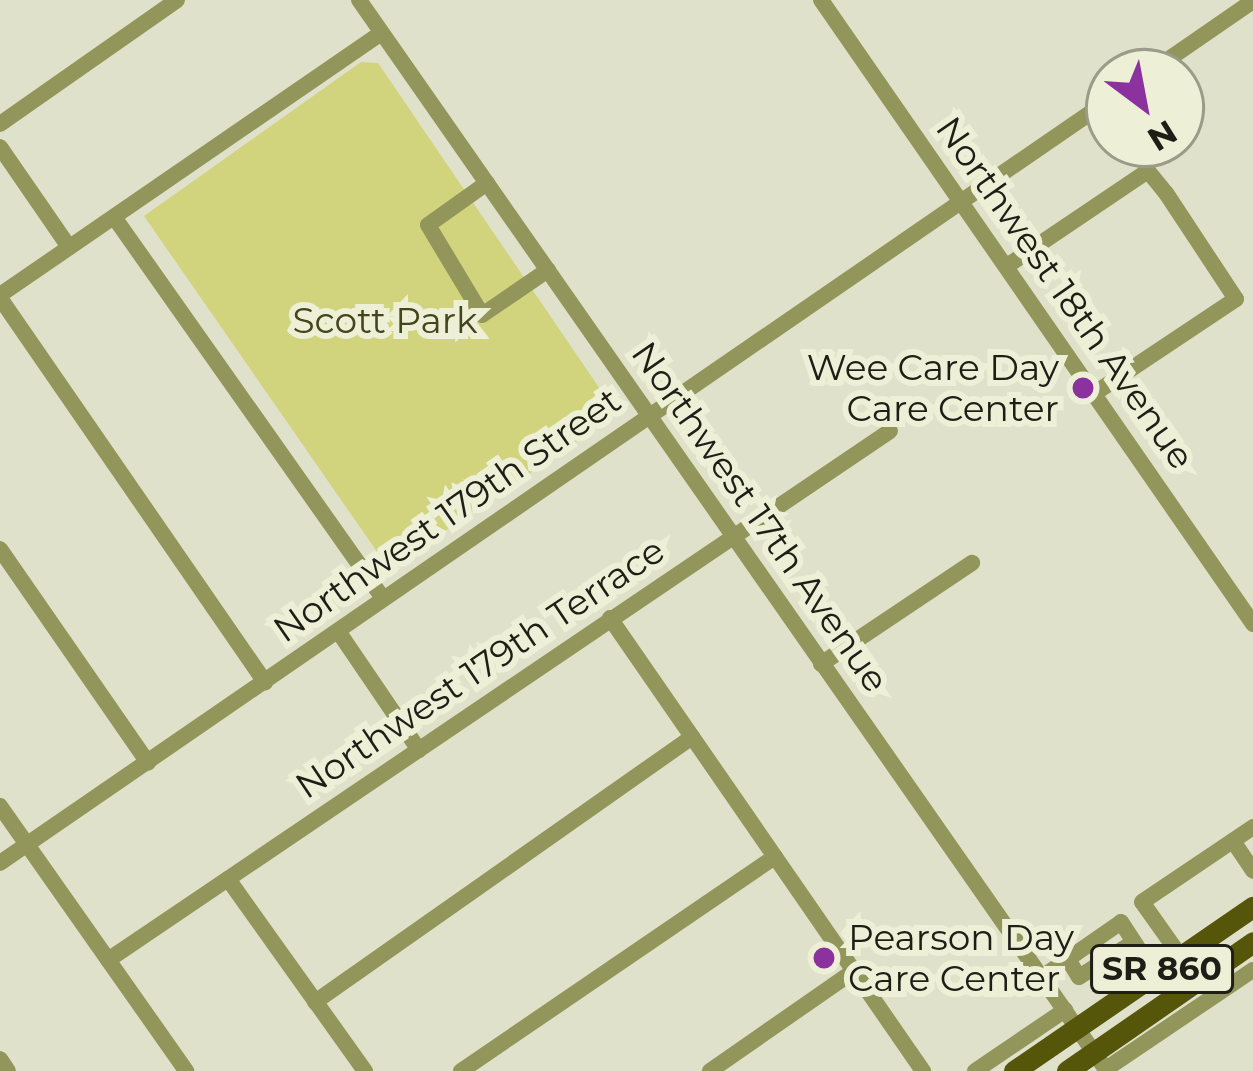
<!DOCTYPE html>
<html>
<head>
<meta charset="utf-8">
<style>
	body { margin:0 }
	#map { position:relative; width:1253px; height:1071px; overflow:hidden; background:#e0e1ca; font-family:Montserrat,sans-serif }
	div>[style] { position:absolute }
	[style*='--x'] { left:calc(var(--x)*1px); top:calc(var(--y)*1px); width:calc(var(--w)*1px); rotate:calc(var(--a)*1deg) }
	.green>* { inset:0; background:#d1d47d }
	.minor>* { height:16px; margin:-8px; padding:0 8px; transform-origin:8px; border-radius:8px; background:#93965b }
	.major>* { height:21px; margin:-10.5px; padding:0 10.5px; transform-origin:10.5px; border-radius:10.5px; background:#55560a }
	.dots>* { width:33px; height:33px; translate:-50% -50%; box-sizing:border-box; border:6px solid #edefd6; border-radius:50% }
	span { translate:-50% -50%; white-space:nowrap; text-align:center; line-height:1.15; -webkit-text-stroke:12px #edefd6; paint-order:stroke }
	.shield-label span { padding:3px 9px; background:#edefd6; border:3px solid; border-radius:9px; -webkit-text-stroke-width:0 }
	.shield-label { font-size:33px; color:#1e1e16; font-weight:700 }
	.street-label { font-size:36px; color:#1e1e16 }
	.park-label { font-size:36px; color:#44451d }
	.poi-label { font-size:36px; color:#1e1e16 }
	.right { translate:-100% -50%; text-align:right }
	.left { translate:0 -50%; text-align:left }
	.north { position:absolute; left:1085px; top:48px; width:120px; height:120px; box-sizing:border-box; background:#edefd6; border:3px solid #9a9b89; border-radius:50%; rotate:148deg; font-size:33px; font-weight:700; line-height:48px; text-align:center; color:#1e1e16 }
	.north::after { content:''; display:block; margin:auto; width:42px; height:54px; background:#8c329e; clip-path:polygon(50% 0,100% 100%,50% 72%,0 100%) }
</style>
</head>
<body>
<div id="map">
	<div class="green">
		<i style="clip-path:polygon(361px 62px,378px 63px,617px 414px,389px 569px,144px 216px)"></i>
	</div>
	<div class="minor">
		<i style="--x:359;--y:0;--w:1306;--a:55.07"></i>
		<i style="--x:821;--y:0;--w:759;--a:55.3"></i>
		<i style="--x:1150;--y:72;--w:125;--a:-34.6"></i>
		<i style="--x:0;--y:124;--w:216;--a:-35"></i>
		<i style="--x:0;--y:147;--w:121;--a:55.4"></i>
		<i style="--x:487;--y:183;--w:72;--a:144.6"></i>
		<i style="--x:428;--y:225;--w:105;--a:59"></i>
		<i style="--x:482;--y:315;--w:80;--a:-34.3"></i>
		<i style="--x:114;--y:217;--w:467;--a:54.8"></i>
		<i style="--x:1007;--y:266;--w:170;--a:-34"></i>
		<i style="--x:1148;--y:171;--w:28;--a:51"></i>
		<i style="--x:1166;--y:193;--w:127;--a:56.6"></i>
		<i style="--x:1236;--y:299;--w:169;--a:146.3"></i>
		<i style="--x:0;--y:295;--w:462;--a:-34.5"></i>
		<i style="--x:0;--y:298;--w:467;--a:55.4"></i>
		<i style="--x:0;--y:549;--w:260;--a:55.3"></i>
		<i style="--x:610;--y:618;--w:551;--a:55.36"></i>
		<i style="--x:338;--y:631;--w:144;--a:55.8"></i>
		<i style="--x:821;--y:664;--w:182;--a:-33.8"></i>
		<i style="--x:0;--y:806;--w:324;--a:54.9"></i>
		<i style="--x:1233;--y:841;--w:36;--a:56"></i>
		<i style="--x:0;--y:863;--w:1346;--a:-34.53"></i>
		<i style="--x:228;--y:879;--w:236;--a:54.5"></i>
		<i style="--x:1181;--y:957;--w:67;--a:-125.3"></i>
		<i style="--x:1142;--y:902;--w:134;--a:-34"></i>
		<i style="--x:1068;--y:959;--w:21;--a:59"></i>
		<i style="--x:1079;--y:977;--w:65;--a:-32.5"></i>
		<i style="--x:108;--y:960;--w:944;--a:-34.08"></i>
		<i style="--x:1042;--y:977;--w:96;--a:-34.8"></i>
		<i style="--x:1121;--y:922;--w:62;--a:56.8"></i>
		<i style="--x:315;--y:1002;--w:461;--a:-35.1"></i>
		<i style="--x:0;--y:1059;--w:14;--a:56"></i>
		<i style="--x:1106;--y:1069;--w:177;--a:-34"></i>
		<i style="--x:461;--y:1071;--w:380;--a:-34.3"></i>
		<i style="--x:710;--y:1071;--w:175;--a:-34.8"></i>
		<i style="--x:975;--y:1071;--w:109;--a:-34.1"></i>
	</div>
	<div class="major">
		<i style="--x:1014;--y:1071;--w:290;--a:-34.5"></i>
		<i style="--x:1067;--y:1071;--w:226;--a:-34.7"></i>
	</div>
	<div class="dots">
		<i style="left:1083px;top:388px;background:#8c329e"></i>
		<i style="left:824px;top:958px;background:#8c329e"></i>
	</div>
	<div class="shield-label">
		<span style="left:1162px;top:969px">SR 860</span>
	</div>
	<div class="street-label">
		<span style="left:1065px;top:293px;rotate:55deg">Northwest 18th Avenue</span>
		<span style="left:447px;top:515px;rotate:-35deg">Northwest 179th Street</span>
		<span style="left:760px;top:517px;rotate:55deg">Northwest 17th Avenue</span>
		<span style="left:480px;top:668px;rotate:-34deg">Northwest 179th Terrace</span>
	</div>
	<div class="park-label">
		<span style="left:385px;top:321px">Scott Park</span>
	</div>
	<div class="poi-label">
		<span class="right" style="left:1059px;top:388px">Wee Care Day<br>Care Center</span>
		<span class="left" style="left:848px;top:958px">Pearson Day<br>Care Center</span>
	</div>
	<div class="north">N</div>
</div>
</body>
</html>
